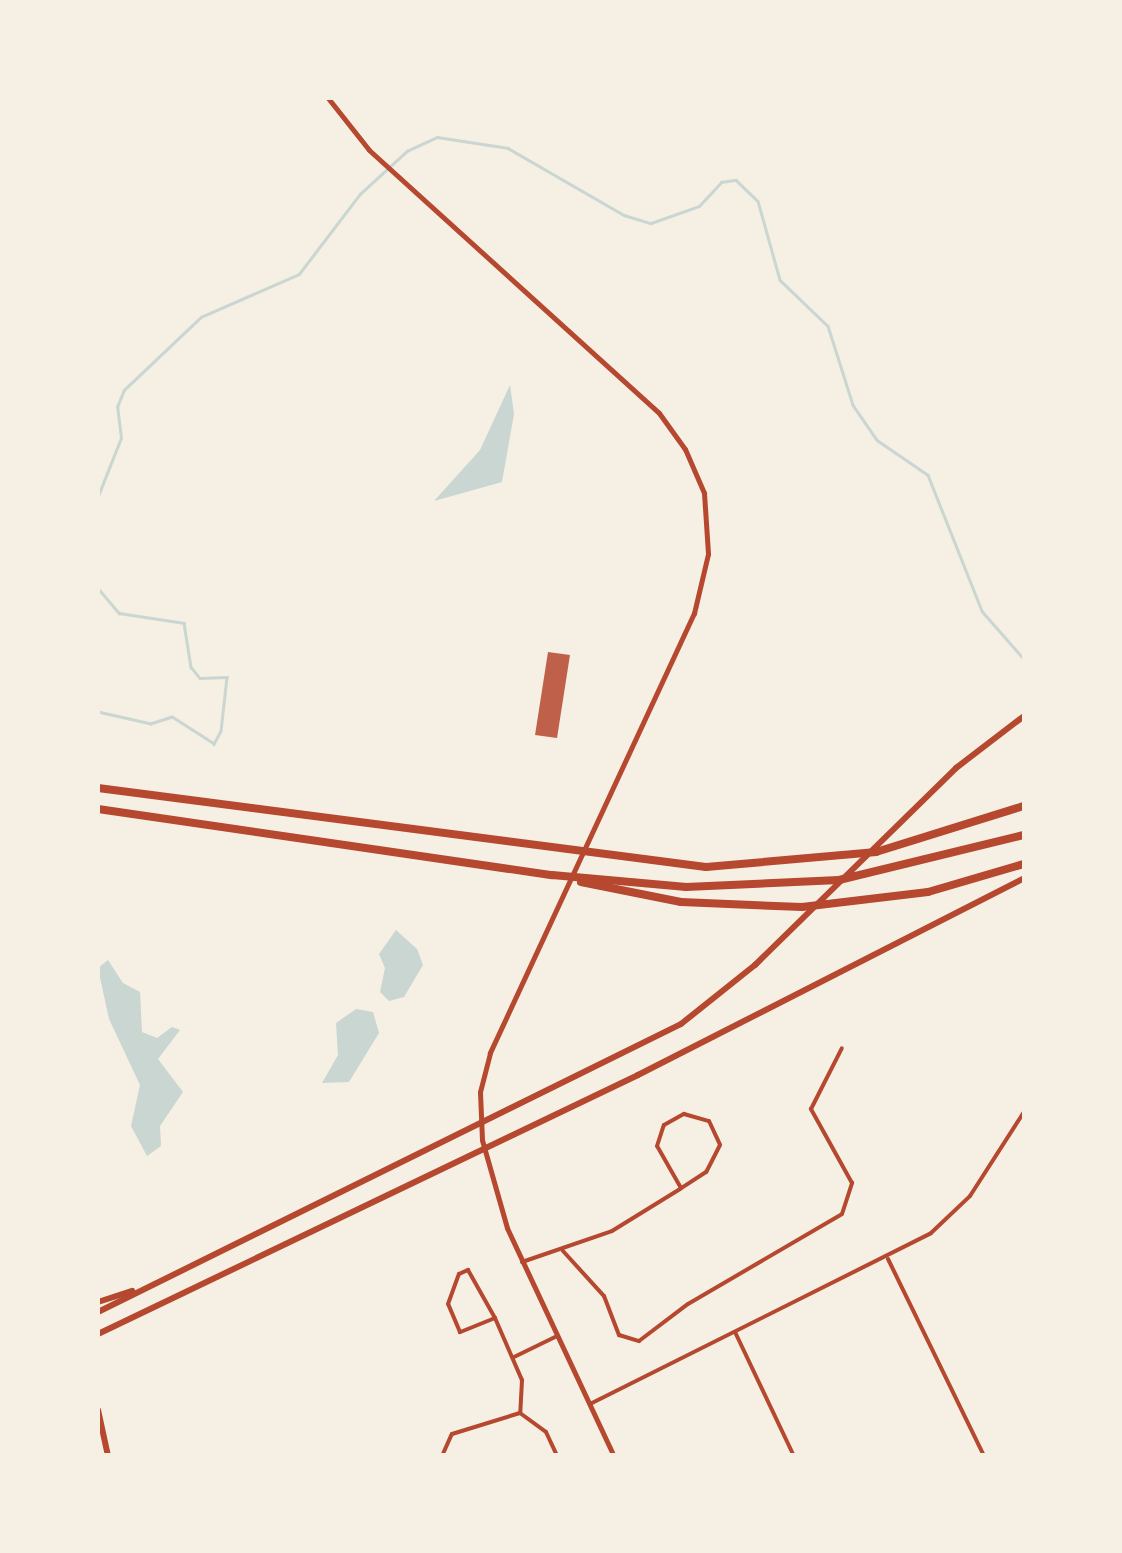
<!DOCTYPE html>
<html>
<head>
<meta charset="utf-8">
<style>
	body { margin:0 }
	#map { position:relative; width:1122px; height:1553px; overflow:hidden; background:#f6efe4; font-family:"Fira Sans Condensed",sans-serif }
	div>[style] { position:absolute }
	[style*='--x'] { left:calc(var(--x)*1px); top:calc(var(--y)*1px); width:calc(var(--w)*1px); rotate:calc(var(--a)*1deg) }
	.water>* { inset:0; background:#c9d6d2 }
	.stream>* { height:2.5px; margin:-1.25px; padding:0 1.25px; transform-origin:1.25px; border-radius:1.25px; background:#c9d6d2 }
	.building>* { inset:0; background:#bf614a }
	.minor>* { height:4px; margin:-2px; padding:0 2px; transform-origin:2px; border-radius:2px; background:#b5482f }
	.tertiary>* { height:5px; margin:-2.5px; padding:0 2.5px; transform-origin:2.5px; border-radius:2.5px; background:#b5482f }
	.primary>* { height:6px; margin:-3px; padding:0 3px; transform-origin:3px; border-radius:3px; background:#b5482f }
	.motorway>* { height:8px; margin:-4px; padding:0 4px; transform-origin:4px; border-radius:4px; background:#b5482f }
	span { translate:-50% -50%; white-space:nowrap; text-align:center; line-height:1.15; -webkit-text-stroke:8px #f6efe4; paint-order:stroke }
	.frame { position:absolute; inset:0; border:100px solid #f6efe4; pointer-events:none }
</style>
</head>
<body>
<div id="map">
	<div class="water">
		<i style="clip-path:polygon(510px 385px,514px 414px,502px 482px,434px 501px,480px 450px)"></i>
		<i style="clip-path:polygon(396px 930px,417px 949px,423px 965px,404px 997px,389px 1001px,380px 992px,385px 968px,379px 954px)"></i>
		<i style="clip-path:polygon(108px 960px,123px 983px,140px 992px,142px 1032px,157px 1038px,172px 1027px,180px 1030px,158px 1059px,183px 1092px,160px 1126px,161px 1146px,147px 1156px,131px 1126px,140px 1085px,109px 1019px,98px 968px)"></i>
		<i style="clip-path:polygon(356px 1009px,373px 1012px,379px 1033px,349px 1082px,322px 1083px,338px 1055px,336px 1023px)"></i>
	</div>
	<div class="stream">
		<i style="--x:98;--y:496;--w:62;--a:-68.4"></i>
		<i style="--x:121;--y:438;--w:31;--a:-97"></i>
		<i style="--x:117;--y:407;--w:18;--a:-68"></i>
		<i style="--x:124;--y:390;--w:106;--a:-43.5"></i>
		<i style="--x:201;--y:317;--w:107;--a:-23.7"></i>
		<i style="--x:299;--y:274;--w:101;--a:-52.7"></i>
		<i style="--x:360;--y:194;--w:64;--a:-42.5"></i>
		<i style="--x:407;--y:151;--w:33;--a:-25"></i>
		<i style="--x:437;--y:137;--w:72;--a:8.8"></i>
		<i style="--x:508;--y:148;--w:134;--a:30"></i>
		<i style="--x:624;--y:215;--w:28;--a:17"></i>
		<i style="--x:651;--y:223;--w:51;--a:-19.5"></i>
		<i style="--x:699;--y:206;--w:33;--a:-47"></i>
		<i style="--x:721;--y:182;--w:15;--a:-8"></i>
		<i style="--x:736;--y:180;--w:30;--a:44"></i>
		<i style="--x:758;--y:201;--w:82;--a:74.4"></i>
		<i style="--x:780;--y:280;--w:66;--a:43.8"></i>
		<i style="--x:828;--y:326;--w:83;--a:72.4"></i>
		<i style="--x:853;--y:405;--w:42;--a:55.6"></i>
		<i style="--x:877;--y:440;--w:62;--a:34.5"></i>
		<i style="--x:928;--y:475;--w:146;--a:68.3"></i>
		<i style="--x:982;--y:611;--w:64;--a:48.8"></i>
		<i style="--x:98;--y:588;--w:33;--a:50"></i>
		<i style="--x:119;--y:613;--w:66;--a:8.7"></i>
		<i style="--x:184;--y:623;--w:45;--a:81"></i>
		<i style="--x:191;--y:667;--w:14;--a:51"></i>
		<i style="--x:200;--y:678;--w:27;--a:-2"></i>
		<i style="--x:227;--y:677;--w:54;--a:96.3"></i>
		<i style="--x:221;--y:731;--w:15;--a:118"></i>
		<i style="--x:214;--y:744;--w:50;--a:-147.3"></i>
		<i style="--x:172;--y:717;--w:22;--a:162"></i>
		<i style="--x:151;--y:724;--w:54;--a:-167.2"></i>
	</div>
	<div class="building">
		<i style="clip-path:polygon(548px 652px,570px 655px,557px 738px,535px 735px)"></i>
	</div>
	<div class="minor">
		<i style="--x:684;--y:1114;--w:26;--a:16"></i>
		<i style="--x:709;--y:1121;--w:26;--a:65"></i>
		<i style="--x:720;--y:1145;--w:30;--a:117"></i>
		<i style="--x:706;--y:1172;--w:30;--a:147"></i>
		<i style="--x:681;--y:1188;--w:48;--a:-119.7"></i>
		<i style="--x:657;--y:1146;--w:22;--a:-72"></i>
		<i style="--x:664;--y:1125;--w:23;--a:-29"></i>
		<i style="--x:563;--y:1251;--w:61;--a:47.7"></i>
		<i style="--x:604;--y:1296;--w:42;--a:69"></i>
		<i style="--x:619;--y:1335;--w:21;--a:17"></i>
		<i style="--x:639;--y:1341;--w:61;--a:-37.1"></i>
		<i style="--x:688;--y:1304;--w:178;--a:-30.3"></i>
		<i style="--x:842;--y:1214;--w:33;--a:-72"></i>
		<i style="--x:852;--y:1183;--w:85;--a:-119"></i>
		<i style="--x:811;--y:1109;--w:68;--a:-63.1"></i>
		<i style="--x:888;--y:1259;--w:219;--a:64"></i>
		<i style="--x:522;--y:1262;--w:95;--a:-19"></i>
		<i style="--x:612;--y:1231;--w:80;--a:-31.7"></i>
		<i style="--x:468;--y:1270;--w:55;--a:60.6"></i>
		<i style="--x:495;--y:1318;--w:38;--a:158"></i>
		<i style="--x:460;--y:1332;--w:30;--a:-113"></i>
		<i style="--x:448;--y:1304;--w:32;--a:-70"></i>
		<i style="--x:459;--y:1274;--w:10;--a:-24"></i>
		<i style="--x:495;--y:1318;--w:68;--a:66.5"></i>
		<i style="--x:522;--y:1380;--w:33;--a:93"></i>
		<i style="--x:735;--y:1332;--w:137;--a:64.6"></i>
		<i style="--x:514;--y:1357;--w:48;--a:-26"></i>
		<i style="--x:590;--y:1404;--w:381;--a:-26.6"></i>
		<i style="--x:931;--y:1233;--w:54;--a:-43.5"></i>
		<i style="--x:970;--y:1196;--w:100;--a:-57.3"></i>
		<i style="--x:520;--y:1413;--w:32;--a:36"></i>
		<i style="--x:546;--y:1432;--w:26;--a:65"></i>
		<i style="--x:442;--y:1456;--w:24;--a:-66"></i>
		<i style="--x:452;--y:1434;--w:71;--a:-17.2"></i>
	</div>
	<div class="tertiary">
		<i style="--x:328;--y:98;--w:66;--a:51.7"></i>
		<i style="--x:369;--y:150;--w:391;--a:42.2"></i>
		<i style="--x:659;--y:413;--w:44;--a:54.2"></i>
		<i style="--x:685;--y:449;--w:48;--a:66.6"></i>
		<i style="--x:704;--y:493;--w:61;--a:86.2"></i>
		<i style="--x:708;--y:554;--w:61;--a:103.3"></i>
		<i style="--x:694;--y:613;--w:485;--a:114.9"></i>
		<i style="--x:490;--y:1053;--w:40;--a:104.4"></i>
		<i style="--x:480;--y:1092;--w:48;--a:87.6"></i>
		<i style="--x:482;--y:1140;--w:91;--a:74.1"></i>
		<i style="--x:507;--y:1228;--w:252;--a:64.9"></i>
	</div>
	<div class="primary">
		<i style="--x:98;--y:1302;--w:36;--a:-18"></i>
		<i style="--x:98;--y:1312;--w:650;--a:-26.29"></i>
		<i style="--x:681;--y:1024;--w:95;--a:-38.6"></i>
		<i style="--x:755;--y:965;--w:281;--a:-44.4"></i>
		<i style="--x:956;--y:768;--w:86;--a:-37.4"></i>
		<i style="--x:98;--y:1334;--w:599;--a:-25.62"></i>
		<i style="--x:638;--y:1075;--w:433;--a:-27"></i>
		<i style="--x:98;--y:1410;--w:47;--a:77.7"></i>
	</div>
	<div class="motorway">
		<i style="--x:98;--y:788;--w:613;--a:7.4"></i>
		<i style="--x:706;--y:867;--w:171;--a:-5"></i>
		<i style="--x:876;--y:852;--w:155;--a:-17.3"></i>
		<i style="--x:98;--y:809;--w:459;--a:8.3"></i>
		<i style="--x:552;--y:875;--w:135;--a:5.1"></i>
		<i style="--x:686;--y:887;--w:153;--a:-2.6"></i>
		<i style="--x:839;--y:880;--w:190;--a:-13.7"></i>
		<i style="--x:581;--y:882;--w:102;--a:11.3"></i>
		<i style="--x:681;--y:902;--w:121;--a:2.4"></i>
		<i style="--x:802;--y:907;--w:127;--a:-6.8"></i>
		<i style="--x:928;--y:892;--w:100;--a:-16.3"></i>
	</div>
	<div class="frame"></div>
</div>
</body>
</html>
